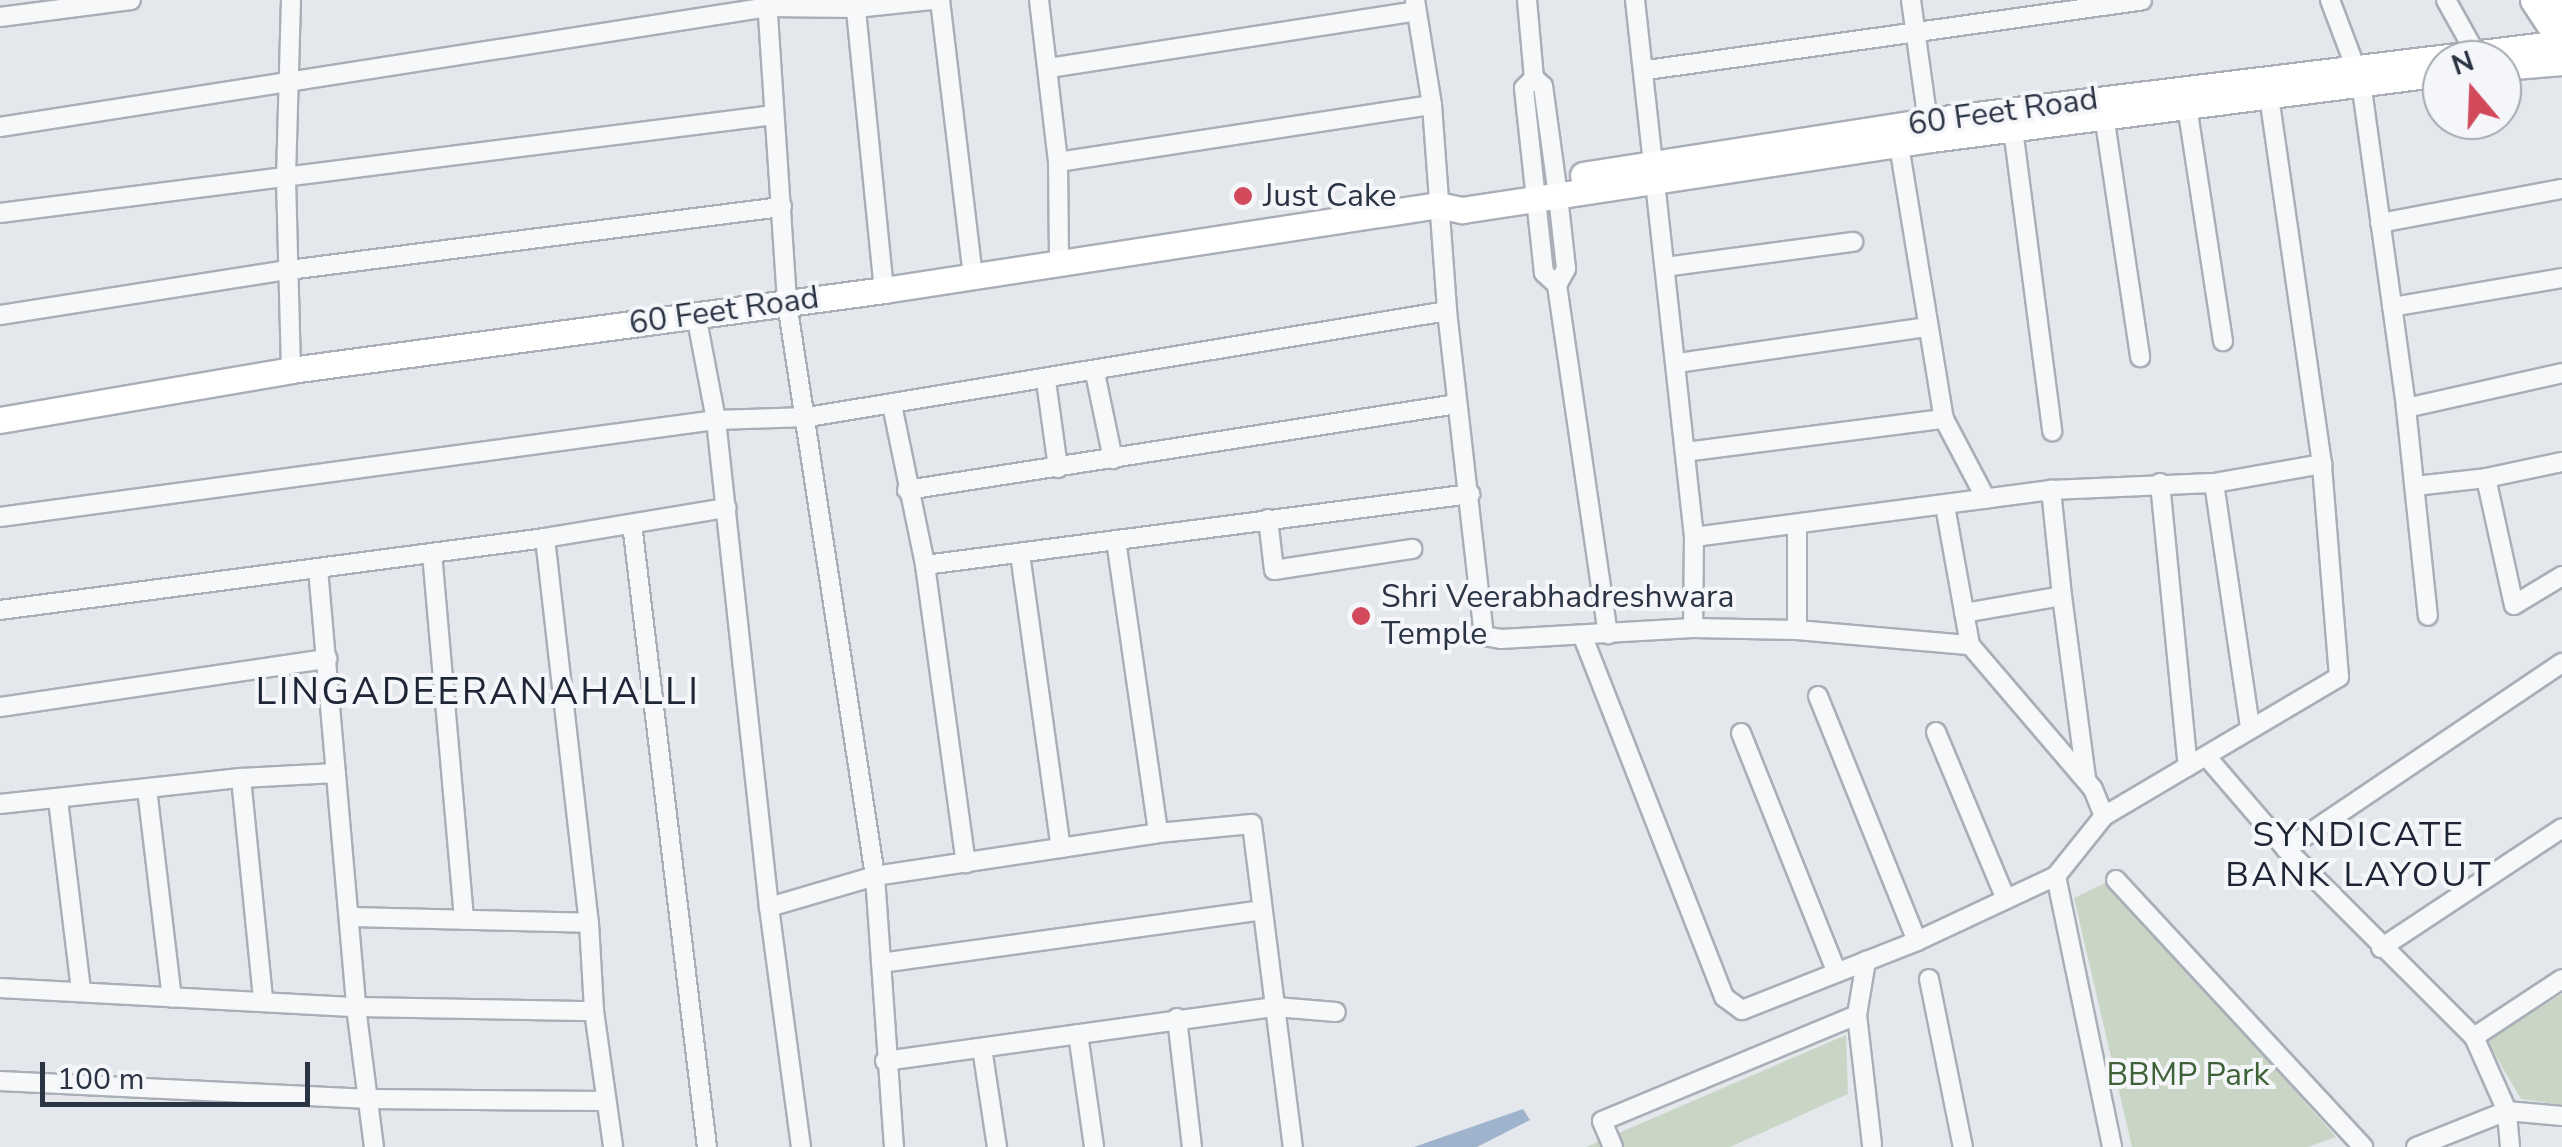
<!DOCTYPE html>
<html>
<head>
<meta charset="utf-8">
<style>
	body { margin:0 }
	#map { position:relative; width:2562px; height:1147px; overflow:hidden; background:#e4e7ec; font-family:"Nunito Sans",sans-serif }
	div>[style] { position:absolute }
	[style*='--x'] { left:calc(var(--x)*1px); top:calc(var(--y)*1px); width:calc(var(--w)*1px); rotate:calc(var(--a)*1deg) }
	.green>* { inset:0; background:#c9d6c5 }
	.water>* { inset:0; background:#9fb4cc }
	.roads { filter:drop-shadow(2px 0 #a9aeb7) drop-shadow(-2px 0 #a9aeb7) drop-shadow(0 2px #a9aeb7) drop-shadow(0 -2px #a9aeb7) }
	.street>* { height:18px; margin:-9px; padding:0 9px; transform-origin:9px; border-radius:9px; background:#f7f8fa }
	.secondary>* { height:25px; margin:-12.5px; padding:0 12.5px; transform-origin:12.5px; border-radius:12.5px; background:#fff }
	.dots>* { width:28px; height:28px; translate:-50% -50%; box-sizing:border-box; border:5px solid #f4f6f9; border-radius:50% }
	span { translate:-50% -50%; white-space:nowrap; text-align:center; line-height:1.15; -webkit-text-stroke:8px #f4f6f9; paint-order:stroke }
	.street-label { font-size:32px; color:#2b3445 }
	.poi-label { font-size:32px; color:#2b3445 }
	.left { translate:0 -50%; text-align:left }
	.park-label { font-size:32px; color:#3f6138 }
	.neighbourhood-label { font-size:35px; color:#1d2536; letter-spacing:2.5px }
	.quarter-label { font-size:38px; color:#1d2536; letter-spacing:2.5px }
	.north { position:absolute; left:2422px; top:40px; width:100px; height:100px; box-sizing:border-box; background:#f4f6f9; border:2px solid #a4a8b1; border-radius:50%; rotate:341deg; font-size:28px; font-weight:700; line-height:40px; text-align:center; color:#2b3445 }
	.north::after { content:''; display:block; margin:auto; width:35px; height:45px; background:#d1495b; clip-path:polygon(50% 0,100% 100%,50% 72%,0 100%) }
	.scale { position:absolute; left:40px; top:1062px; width:270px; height:45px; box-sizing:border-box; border:5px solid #2b3445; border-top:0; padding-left:12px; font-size:30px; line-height:35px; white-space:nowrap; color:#2b3445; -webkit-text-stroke:8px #f4f6f9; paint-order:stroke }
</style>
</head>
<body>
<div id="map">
	<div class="green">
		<i style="clip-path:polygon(2109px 881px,2336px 1137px,2308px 1147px,2132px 1147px,2074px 898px)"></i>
		<i style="clip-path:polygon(2562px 994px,2562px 1105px,2521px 1099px,2487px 1041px)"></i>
		<i style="clip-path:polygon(1846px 1035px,1848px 1094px,1730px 1147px,1586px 1147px)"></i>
	</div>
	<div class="water">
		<i style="clip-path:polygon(1523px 1109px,1530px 1120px,1477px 1147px,1414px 1147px)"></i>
	</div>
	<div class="roads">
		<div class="street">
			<i style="--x:767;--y:0;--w:304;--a:86.2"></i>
			<i style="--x:787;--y:303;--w:580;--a:81.27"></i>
			<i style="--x:875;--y:876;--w:272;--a:86"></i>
			<i style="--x:855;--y:0;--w:291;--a:84.3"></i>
			<i style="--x:940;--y:0;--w:278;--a:83.2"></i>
			<i style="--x:1039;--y:0;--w:163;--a:83.3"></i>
			<i style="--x:1058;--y:162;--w:100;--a:89.4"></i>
			<i style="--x:1415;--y:0;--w:106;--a:80.8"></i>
			<i style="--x:1432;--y:105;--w:207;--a:85.8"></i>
			<i style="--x:1447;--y:311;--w:327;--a:83.5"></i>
			<i style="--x:1484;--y:636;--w:17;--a:10"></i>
			<i style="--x:1501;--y:639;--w:192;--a:-3.3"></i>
			<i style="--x:1693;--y:628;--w:104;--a:1.1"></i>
			<i style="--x:1797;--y:630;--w:174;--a:5"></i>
			<i style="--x:1970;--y:645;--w:189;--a:49.5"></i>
			<i style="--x:2093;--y:789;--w:29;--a:68"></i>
			<i style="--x:1527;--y:0;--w:78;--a:84.9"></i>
			<i style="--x:1635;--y:0;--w:540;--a:83.73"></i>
			<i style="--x:1694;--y:537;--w:91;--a:90.6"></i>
			<i style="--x:1911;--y:0;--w:130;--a:82.1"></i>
			<i style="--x:2330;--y:0;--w:88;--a:69.3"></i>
			<i style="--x:2361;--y:82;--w:329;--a:82.1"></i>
			<i style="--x:2406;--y:408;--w:209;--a:84"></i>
			<i style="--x:2446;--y:0;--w:60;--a:60.9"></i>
			<i style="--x:0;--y:17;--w:132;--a:-7.4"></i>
			<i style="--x:1049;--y:68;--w:371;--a:-8.8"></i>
			<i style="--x:1647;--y:70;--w:500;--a:-8"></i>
			<i style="--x:2187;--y:106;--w:238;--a:81.3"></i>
			<i style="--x:2104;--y:115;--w:245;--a:81.5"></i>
			<i style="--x:0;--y:127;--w:777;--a:-8.88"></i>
			<i style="--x:768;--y:7;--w:88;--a:0.7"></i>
			<i style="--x:856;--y:8;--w:76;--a:-6"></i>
			<i style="--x:2013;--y:129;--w:305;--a:82.6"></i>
			<i style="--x:1897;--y:133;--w:290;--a:80.7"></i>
			<i style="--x:1944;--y:419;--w:90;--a:62.3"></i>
			<i style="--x:1058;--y:162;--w:378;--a:-8.7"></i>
			<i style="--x:0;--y:213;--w:780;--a:-7.22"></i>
			<i style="--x:2380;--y:223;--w:185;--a:-10.6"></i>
			<i style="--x:1665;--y:267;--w:190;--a:-7.6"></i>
			<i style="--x:1557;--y:285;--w:18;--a:-137"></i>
			<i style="--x:1544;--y:273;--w:186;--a:-96.2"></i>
			<i style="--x:1524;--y:88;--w:14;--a:-45"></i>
			<i style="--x:1534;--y:78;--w:12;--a:42"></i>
			<i style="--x:1543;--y:86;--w:111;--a:82.2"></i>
			<i style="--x:1558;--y:196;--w:73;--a:83.7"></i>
			<i style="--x:1566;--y:269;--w:18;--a:119"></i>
			<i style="--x:1557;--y:285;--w:353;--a:81.7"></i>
			<i style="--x:2392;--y:307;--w:172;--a:-9.7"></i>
			<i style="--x:0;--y:315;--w:292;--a:-8.9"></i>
			<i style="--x:289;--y:270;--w:497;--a:-7.3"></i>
			<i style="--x:696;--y:315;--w:107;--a:79.2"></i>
			<i style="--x:716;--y:420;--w:490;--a:83.8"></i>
			<i style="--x:1677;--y:363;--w:253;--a:-8.2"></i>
			<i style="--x:291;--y:370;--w:192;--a:-91.5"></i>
			<i style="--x:286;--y:178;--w:178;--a:-88.4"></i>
			<i style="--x:1095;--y:373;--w:88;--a:78.2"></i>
			<i style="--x:1046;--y:381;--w:88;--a:82.1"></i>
			<i style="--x:892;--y:405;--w:163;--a:78.3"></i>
			<i style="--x:925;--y:565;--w:301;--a:82.2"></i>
			<i style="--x:2406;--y:408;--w:160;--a:-12.6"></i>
			<i style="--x:1685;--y:452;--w:261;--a:-7.3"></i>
			<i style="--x:2486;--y:478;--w:130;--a:77.6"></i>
			<i style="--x:2514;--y:605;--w:56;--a:-31.1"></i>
			<i style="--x:2160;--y:483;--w:285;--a:84.4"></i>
			<i style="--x:2214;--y:483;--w:248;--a:81.6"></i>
			<i style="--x:2415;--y:486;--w:71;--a:-6.4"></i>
			<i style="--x:2486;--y:478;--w:78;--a:-11.9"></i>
			<i style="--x:907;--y:490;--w:557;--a:-8.89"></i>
			<i style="--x:1945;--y:506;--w:141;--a:79.8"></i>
			<i style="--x:0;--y:517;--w:723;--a:-7.72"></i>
			<i style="--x:716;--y:420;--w:92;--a:-1.9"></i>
			<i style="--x:808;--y:417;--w:648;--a:-9.42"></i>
			<i style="--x:1268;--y:519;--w:51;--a:83.3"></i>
			<i style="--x:1274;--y:570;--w:140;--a:-8.7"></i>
			<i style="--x:632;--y:524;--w:627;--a:83.14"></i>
			<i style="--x:1694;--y:537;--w:360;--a:-7.5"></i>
			<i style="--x:2051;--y:490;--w:163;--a:-2.5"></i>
			<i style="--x:2214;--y:483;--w:110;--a:-10"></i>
			<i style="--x:545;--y:538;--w:388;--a:83.5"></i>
			<i style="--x:589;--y:923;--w:88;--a:86.7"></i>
			<i style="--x:594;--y:1011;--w:137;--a:82"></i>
			<i style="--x:1116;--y:540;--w:296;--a:81.8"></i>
			<i style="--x:432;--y:553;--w:368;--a:85"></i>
			<i style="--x:1020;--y:554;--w:297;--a:82.1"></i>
			<i style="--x:925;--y:565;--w:550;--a:-7.42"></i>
			<i style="--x:318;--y:569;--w:440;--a:85"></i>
			<i style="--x:356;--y:1007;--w:141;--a:82.7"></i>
			<i style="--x:2062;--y:596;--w:185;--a:82.5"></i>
			<i style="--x:0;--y:610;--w:550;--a:-7.53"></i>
			<i style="--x:545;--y:538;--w:184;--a:-9.4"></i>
			<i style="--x:1964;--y:613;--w:99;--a:-9.8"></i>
			<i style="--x:2062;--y:596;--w:107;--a:-95.9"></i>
			<i style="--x:1797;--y:630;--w:104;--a:-90"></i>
			<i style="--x:1583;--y:637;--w:387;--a:68.6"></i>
			<i style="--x:1724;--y:997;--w:22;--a:36"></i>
			<i style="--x:1742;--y:1010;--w:188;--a:-21.5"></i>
			<i style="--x:1917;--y:941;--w:153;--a:-25.1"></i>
			<i style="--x:2056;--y:876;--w:77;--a:-51.3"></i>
			<i style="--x:2104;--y:816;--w:273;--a:-30.6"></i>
			<i style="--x:2339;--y:677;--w:214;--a:-94.6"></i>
			<i style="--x:2322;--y:464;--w:381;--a:-98.2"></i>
			<i style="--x:1818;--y:696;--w:264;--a:68"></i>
			<i style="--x:0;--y:707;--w:331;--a:-8.4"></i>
			<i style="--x:1936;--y:732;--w:181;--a:67.3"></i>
			<i style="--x:1741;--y:733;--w:258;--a:68.2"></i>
			<i style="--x:2206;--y:756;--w:123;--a:49.3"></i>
			<i style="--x:241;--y:778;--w:222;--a:84.3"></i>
			<i style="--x:147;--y:789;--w:210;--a:83.2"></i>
			<i style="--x:58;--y:800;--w:192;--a:83.1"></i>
			<i style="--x:0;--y:804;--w:242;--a:-6.2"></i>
			<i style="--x:241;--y:778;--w:95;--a:-3"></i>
			<i style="--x:2056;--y:876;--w:277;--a:78.3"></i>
			<i style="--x:2116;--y:880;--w:364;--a:47.2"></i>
			<i style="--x:350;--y:917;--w:239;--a:1.4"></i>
			<i style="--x:2381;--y:948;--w:217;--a:-33.5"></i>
			<i style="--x:881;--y:963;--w:384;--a:-7.9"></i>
			<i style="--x:1929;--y:979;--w:171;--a:78.6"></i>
			<i style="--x:0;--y:988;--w:357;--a:3.1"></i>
			<i style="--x:356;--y:1007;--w:238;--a:1"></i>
			<i style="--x:1857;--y:1015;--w:131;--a:83.4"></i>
			<i style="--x:1177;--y:1018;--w:130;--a:83.4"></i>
			<i style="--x:1078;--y:1034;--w:114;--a:81.9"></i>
			<i style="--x:2474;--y:1037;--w:105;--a:-33.4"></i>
			<i style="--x:982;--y:1048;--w:100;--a:81.4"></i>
			<i style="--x:885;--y:1061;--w:395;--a:-7.9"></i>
			<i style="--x:1276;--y:1007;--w:60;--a:4.8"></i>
			<i style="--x:0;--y:1081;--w:370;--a:2.8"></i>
			<i style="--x:370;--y:1099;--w:234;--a:0.5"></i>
			<i style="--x:801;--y:1147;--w:242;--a:-97.6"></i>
			<i style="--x:769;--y:907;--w:110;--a:-16.3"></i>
			<i style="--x:875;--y:876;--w:286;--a:-8.6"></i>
			<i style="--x:1158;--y:833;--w:94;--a:-5.5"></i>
			<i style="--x:1252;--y:824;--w:326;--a:82.8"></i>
			<i style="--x:1613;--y:1147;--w:28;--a:-113"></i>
			<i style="--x:1602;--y:1121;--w:276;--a:-22.6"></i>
			<i style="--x:1857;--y:1015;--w:55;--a:-80.5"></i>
			<i style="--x:2416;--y:1147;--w:98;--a:-21.6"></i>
			<i style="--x:2507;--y:1111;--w:55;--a:5.2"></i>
			<i style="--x:2510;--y:1147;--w:36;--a:-95"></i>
			<i style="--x:2507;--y:1111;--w:81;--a:-114"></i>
			<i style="--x:2474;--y:1037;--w:266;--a:-135"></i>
			<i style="--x:2286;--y:849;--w:333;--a:-34"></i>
		</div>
		<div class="secondary">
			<i style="--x:2533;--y:0;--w:53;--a:56.6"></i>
			<i style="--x:2554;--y:0;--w:14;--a:56"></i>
			<i style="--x:2502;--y:67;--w:60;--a:-4.8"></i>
			<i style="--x:1583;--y:175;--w:348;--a:-8.9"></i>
			<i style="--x:1927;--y:121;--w:640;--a:-7"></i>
			<i style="--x:0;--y:420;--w:295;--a:-9.7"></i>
			<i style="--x:291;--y:370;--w:598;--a:-7.68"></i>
			<i style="--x:884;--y:290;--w:560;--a:-8.72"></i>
			<i style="--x:1438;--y:205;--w:25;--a:12"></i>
			<i style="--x:1462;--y:210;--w:474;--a:-8.6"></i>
			<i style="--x:1931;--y:139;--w:515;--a:-7.36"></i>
		</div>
	</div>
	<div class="dots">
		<i style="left:1243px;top:196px;background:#d1495b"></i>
		<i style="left:1361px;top:616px;background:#d1495b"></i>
	</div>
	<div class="street-label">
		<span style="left:2003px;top:112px;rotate:-8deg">60 Feet Road</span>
		<span style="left:724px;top:311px;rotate:-8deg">60 Feet Road</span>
	</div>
	<div class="poi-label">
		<span class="left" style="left:1263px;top:196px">Just Cake</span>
		<span class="left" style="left:1381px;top:616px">Shri Veerabhadreshwara<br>Temple</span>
	</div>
	<div class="park-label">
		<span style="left:2188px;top:1075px">BBMP Park</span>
	</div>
	<div class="neighbourhood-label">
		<span style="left:2359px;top:855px">SYNDICATE<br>BANK LAYOUT</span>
	</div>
	<div class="quarter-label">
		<span style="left:478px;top:692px">LINGADEERANAHALLI</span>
	</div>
	<div class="north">N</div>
	<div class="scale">100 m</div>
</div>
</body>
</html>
